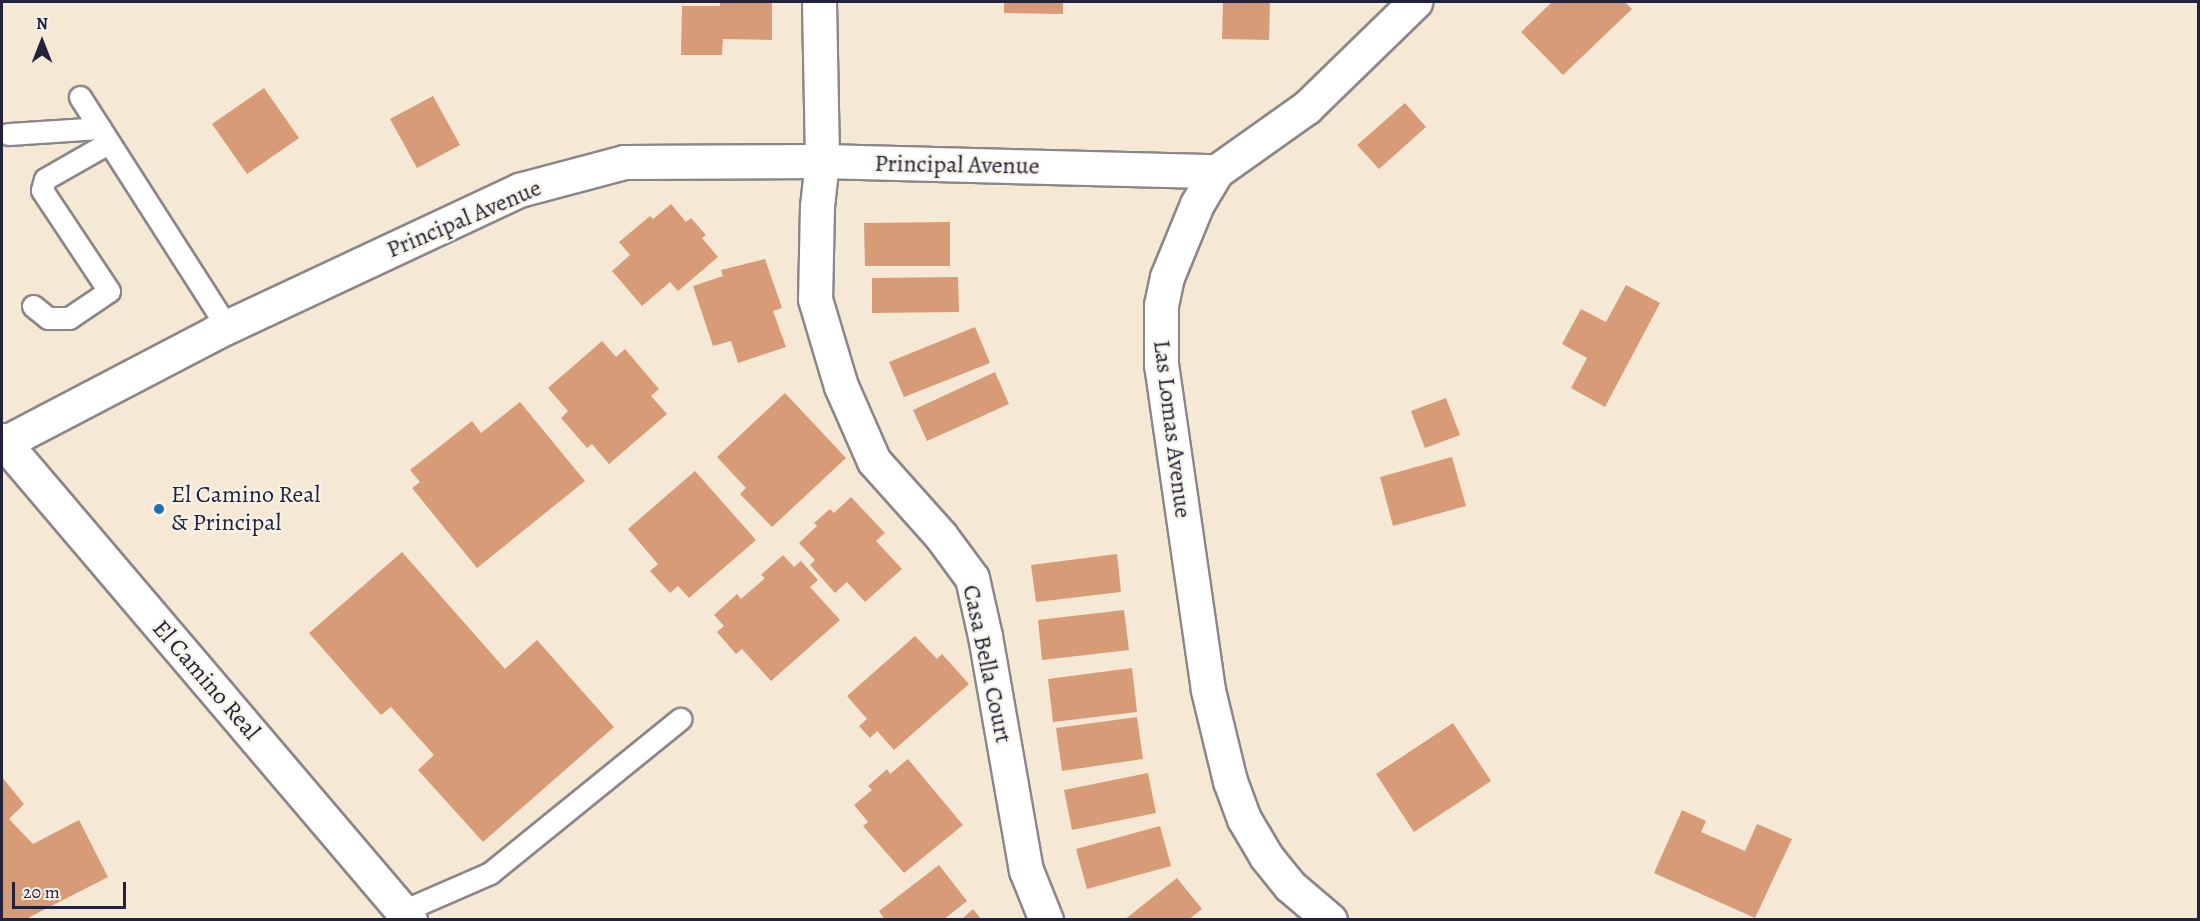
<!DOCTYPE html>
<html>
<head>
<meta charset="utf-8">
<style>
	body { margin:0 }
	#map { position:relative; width:2200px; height:921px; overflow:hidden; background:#f5e9d5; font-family:Alegreya,serif }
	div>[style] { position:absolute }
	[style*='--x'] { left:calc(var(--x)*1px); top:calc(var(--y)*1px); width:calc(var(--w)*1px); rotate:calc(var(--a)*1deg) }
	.building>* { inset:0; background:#d89b78 }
	.roads { filter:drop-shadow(2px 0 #8c8688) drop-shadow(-2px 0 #8c8688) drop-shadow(0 2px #8c8688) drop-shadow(0 -2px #8c8688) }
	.lane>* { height:21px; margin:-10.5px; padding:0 10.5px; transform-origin:10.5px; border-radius:10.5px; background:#fff }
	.street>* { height:33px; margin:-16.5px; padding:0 16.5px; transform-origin:16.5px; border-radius:16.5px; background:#fff }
	.secondary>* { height:33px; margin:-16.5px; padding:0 16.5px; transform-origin:16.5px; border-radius:16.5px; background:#fff }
	.dots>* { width:16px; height:16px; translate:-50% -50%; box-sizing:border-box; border:3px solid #f7f3e8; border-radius:50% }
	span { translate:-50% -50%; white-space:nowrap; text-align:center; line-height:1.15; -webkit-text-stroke:4.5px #f7f3e8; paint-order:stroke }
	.street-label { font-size:24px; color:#22223b }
	.poi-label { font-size:24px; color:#22223b }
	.left { translate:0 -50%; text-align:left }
	.frame { position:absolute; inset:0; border:3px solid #22223b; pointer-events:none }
	.north { position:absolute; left:12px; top:12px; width:60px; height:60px; -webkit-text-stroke:4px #f7f3e8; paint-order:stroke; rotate:0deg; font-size:16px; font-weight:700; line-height:24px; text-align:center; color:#22223b }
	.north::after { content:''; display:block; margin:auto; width:21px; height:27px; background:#22223b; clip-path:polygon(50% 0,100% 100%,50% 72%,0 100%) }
	.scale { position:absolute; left:12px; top:882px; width:114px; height:27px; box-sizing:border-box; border:3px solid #22223b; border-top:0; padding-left:8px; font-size:18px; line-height:21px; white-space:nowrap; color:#22223b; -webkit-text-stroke:4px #f7f3e8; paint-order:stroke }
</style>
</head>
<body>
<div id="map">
	<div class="building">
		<i style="clip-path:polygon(720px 2px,772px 2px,772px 40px,723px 39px,722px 55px,681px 55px,682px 6px,720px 6px)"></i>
		<i style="clip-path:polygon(1004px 2px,1063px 2px,1063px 14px,1004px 13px)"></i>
		<i style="clip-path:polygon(1223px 2px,1270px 2px,1269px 40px,1222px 39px)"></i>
		<i style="clip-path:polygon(1552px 2px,1625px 2px,1632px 9px,1563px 75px,1521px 32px)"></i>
		<i style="clip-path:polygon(264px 88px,299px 138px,247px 174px,212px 124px)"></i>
		<i style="clip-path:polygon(433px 96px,460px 145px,417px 168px,390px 119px)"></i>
		<i style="clip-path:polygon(1405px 103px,1426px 127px,1379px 169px,1357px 145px)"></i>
		<i style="clip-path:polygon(671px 204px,686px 222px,691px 218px,706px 235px,702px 238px,718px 257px,678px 291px,670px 282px,642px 306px,612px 271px,630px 255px,619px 242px,650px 216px,653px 219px)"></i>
		<i style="clip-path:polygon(950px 222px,950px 266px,865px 266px,864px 223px)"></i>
		<i style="clip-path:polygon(765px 259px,782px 308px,773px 311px,786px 347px,738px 363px,731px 341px,713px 346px,693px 286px,723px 276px,721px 270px)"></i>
		<i style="clip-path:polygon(958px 277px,959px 312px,872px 313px,872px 278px)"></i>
		<i style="clip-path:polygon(1626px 285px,1660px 303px,1605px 407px,1571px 388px,1587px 358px,1562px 344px,1581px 309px,1606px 322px)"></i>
		<i style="clip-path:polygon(975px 327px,990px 363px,904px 397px,889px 362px)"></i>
		<i style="clip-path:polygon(602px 341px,616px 357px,625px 349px,659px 389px,651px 396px,667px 414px,609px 464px,592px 444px,587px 448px,561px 418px,568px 411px,548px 388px)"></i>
		<i style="clip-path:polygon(995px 372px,1009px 404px,927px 441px,913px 410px)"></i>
		<i style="clip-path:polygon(785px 393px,846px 458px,772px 527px,740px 494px,746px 488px,717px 457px)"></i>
		<i style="clip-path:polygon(1446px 398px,1460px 435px,1425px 448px,1411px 411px)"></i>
		<i style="clip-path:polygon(520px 402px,585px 481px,477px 568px,412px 488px,420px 482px,410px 470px,472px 421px,481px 433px)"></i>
		<i style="clip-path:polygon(1452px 457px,1466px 506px,1393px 526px,1380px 477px)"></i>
		<i style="clip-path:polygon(695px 471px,756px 540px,689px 598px,678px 586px,670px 593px,650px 571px,658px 564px,628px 529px)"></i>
		<i style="clip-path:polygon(851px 497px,885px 533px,876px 541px,902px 569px,865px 602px,847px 582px,835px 593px,810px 565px,815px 560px,799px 543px,817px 526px,814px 523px,830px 509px,834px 513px)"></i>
		<i style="clip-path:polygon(402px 552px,505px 669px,537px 640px,614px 727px,483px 842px,418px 770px,434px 755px,391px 707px,381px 715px,309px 633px)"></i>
		<i style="clip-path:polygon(1117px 554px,1121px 592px,1036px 602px,1031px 565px)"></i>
		<i style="clip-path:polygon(783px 555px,794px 567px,801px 561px,818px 580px,810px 587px,840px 620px,771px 681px,742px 649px,736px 654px,717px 632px,724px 626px,714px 615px,737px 594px,741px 599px,765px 578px,761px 575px)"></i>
		<i style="clip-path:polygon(1124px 610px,1129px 650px,1042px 660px,1038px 620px)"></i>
		<i style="clip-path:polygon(915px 636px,937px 659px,942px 654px,969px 684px,894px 750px,877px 731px,870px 738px,859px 726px,867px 719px,847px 696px)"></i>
		<i style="clip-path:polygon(1132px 668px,1137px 712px,1053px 722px,1048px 679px)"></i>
		<i style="clip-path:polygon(1137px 717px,1143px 759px,1062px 771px,1056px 728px)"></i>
		<i style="clip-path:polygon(1453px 723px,1491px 781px,1414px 832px,1376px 774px)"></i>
		<i style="clip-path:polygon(908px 759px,963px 825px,904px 873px,863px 826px,868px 822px,854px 805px,872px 790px,868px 786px,887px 769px,890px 774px)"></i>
		<i style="clip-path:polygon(1148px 773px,1156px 813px,1072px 830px,1064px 790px)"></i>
		<i style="clip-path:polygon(2px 777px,24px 804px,9px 819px,33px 844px,79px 820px,108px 877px,24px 920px,2px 920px)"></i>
		<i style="clip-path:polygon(1682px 810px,1706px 821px,1701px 832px,1745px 851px,1757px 824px,1792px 839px,1755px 918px,1654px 873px)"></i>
		<i style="clip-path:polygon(1160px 826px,1171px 866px,1087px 889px,1076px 849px)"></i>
		<i style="clip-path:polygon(939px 865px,967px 901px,943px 920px,885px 920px,879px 911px)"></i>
		<i style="clip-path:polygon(1177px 878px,1202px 909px,1188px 920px,1124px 920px)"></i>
		<i style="clip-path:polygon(973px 909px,982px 920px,961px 920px)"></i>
	</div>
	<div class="roads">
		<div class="lane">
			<i style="--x:80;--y:97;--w:273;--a:57.4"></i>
			<i style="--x:8;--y:134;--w:92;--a:-3.7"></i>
			<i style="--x:33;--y:306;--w:19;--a:39"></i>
			<i style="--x:48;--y:318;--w:21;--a:0"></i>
			<i style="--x:69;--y:318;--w:48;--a:-34"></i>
			<i style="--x:109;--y:291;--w:121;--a:-123.6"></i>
			<i style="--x:42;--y:190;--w:11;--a:-75"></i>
			<i style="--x:45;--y:179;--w:73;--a:-29.7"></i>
			<i style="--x:403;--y:911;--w:95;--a:-23.6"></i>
			<i style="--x:490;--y:873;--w:245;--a:-39"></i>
		</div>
		<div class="street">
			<i style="--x:819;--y:2;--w:159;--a:88.9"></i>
			<i style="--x:822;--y:161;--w:45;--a:96.3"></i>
			<i style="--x:817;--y:206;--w:93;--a:91.2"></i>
			<i style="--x:815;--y:299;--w:91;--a:73.4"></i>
			<i style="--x:841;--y:386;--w:82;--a:66.3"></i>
			<i style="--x:874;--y:461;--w:101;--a:48.2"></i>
			<i style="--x:941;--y:536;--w:52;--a:53.6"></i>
			<i style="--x:972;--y:578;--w:59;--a:77.4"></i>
			<i style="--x:985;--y:636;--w:238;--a:80.1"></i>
			<i style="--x:1026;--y:870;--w:54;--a:68.2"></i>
			<i style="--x:4;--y:443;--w:239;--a:-27.6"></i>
			<i style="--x:216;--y:332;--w:335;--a:-25.1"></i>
			<i style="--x:519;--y:190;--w:109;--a:-14.9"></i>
			<i style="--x:624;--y:162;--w:198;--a:-0.3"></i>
			<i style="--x:822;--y:161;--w:395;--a:1.5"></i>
			<i style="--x:1330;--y:920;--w:52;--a:-139.6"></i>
			<i style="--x:1290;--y:886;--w:38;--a:-129"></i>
			<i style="--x:1266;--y:856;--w:43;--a:-120.7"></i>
			<i style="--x:1244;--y:819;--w:40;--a:-110.2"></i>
			<i style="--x:1230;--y:781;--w:94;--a:-103.6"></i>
			<i style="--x:1208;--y:690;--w:328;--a:-98.2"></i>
			<i style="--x:1161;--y:365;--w:60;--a:-90"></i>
			<i style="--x:1161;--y:305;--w:29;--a:-78"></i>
			<i style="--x:1167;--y:277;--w:79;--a:-67.7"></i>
			<i style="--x:1197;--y:204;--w:39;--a:-59"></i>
			<i style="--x:1217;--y:171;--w:110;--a:-35.4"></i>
			<i style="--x:1307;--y:107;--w:151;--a:-44.2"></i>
		</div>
		<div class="secondary">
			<i style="--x:2;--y:440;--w:630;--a:49.64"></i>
		</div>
	</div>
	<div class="dots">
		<i style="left:159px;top:509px;background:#1f6fb2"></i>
	</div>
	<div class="street-label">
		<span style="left:957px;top:165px;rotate:1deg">Principal Avenue</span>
		<span style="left:464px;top:219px;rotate:-23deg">Principal Avenue</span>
		<span style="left:1172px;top:429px;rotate:83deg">Las Lomas Avenue</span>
		<span style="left:987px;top:664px;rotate:78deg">Casa Bella Court</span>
		<span style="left:206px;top:680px;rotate:49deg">El Camino Real</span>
	</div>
	<div class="poi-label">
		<span class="left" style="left:171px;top:509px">El Camino Real<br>&amp; Principal</span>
	</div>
	<div class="frame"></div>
	<div class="north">N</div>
	<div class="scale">20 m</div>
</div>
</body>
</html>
